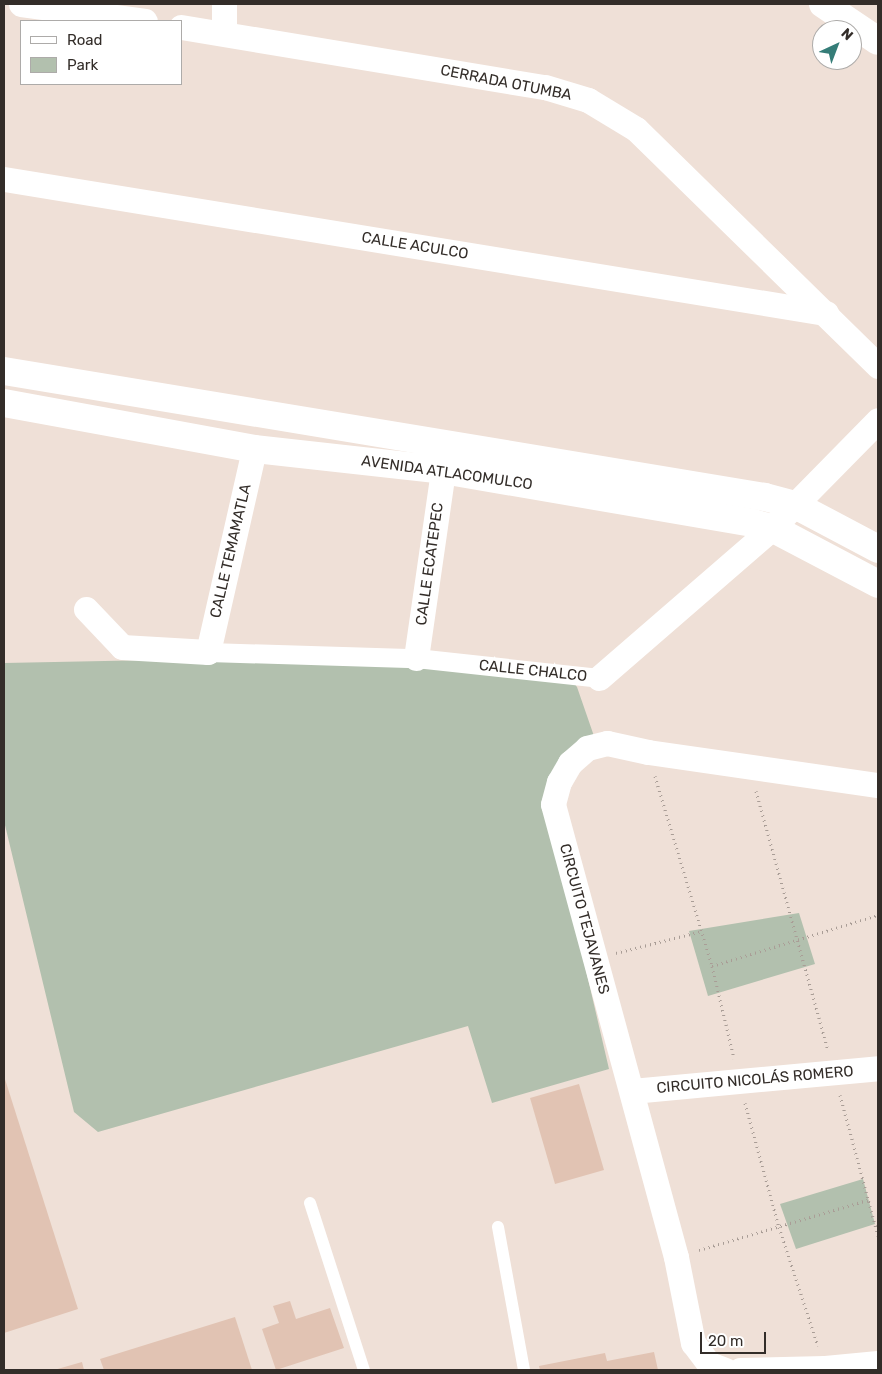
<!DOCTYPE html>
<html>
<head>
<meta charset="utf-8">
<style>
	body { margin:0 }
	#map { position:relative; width:882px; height:1374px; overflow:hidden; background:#efe0d7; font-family:Rubik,sans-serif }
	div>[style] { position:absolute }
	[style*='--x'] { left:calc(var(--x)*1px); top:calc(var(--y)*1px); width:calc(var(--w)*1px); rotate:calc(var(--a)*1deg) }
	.green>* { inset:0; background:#b2c0ae }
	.building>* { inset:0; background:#e1c3b3 }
	.path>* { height:3px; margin-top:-1.5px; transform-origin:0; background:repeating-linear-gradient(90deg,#a99d96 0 1px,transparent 0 5px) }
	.service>* { height:12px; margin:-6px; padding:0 6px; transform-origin:6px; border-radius:6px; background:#fff }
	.pedestrian>* { height:19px; margin:-9.5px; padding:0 9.5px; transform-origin:9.5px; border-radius:9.5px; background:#fff }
	.minor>* { height:25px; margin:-12.5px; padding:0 12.5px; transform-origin:12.5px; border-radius:12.5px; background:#fff }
	.secondary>* { height:28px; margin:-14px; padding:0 14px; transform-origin:14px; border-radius:14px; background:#fff }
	span { translate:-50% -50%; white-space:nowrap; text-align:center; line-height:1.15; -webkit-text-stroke:4.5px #fff; paint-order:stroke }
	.street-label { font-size:15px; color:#332d29 }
	.frame { position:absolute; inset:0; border:5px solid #332d29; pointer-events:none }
	.legend { position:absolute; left:20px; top:20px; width:162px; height:65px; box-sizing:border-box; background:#fff; border:1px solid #adaba9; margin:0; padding:6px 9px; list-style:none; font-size:15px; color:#332d29 }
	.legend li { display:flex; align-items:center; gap:10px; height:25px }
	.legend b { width:25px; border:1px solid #adaba9 }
	.north { position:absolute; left:812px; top:20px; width:50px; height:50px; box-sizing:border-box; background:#fff; border:1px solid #adaba9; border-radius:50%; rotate:43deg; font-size:14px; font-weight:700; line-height:20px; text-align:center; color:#332d29 }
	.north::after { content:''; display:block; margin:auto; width:18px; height:22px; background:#357d78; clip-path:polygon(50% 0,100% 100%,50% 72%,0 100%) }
	.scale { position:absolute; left:700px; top:1332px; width:66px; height:22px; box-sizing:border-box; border:2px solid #332d29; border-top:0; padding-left:6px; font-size:15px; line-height:18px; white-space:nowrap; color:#332d29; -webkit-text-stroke:4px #fff; paint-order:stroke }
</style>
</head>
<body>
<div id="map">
	<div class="green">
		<i style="clip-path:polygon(205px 659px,418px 663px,569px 677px,577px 687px,595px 739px,547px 803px,609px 1069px,492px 1103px,468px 1026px,98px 1132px,74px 1112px,4px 821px,4px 663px)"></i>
		<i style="clip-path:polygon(799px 913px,815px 964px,708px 996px,689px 931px)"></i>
		<i style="clip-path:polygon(863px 1179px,875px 1224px,796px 1249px,780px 1204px)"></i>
	</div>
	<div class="building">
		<i style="clip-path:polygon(4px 1076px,78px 1309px,4px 1333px)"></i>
		<i style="clip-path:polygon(579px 1084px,604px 1170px,555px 1184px,530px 1098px)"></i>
		<i style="clip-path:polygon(290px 1301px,296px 1319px,330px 1308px,344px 1348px,276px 1370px,262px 1329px,279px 1323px,273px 1306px)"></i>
		<i style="clip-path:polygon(235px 1317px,252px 1370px,104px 1370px,100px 1359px)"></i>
		<i style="clip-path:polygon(654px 1352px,658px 1370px,540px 1370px,539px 1366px,605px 1353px,607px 1361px)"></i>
		<i style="clip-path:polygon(82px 1362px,84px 1370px,54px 1370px)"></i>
	</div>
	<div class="path">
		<i style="--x:655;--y:776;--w:198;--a:73.3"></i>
		<i style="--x:712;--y:966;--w:174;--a:-17.1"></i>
		<i style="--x:756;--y:791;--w:269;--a:74.5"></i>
		<i style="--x:616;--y:953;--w:89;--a:-14.3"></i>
		<i style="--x:712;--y:966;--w:95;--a:76.6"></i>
		<i style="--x:840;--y:1095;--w:146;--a:74.9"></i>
		<i style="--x:745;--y:1103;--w:129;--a:74.7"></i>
		<i style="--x:779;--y:1227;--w:125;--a:71.9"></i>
		<i style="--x:699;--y:1250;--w:176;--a:-16.5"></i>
	</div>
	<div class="service">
		<i style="--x:310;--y:1203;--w:176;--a:72.1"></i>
		<i style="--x:498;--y:1227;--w:145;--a:79.7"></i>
	</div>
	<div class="pedestrian">
		<i style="--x:208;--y:652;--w:208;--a:1.7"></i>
		<i style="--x:416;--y:658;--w:184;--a:6.2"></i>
	</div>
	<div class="minor">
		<i style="--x:21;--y:4;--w:125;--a:7.8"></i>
		<i style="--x:224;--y:4;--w:29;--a:90"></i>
		<i style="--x:181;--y:27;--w:369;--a:9.4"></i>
		<i style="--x:545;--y:87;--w:45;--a:16.8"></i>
		<i style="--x:588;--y:100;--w:56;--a:31.1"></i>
		<i style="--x:636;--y:129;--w:339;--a:44.4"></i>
		<i style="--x:4;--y:179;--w:833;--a:9.26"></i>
		<i style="--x:86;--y:609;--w:52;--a:46.5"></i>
		<i style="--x:122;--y:647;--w:86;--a:3.3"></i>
		<i style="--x:208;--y:652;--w:208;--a:-77.2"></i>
		<i style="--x:416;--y:658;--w:190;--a:-81.8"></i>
		<i style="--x:599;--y:678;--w:229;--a:-40.9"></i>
		<i style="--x:772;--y:528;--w:151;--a:-45.5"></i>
		<i style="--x:632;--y:1091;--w:247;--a:-5.3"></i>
		<i style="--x:725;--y:1370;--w:17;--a:-159"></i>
		<i style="--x:709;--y:1364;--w:26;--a:-127"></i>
		<i style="--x:693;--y:1343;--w:88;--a:-101.2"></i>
		<i style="--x:676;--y:1257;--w:469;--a:-105.2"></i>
		<i style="--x:553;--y:804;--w:23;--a:-75"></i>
		<i style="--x:559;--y:782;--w:22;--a:-60"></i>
		<i style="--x:570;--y:763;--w:23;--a:-41"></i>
		<i style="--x:587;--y:748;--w:21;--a:-14"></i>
		<i style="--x:607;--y:743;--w:42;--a:12.4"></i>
		<i style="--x:648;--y:752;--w:232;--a:8.2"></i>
		<i style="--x:740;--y:1370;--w:85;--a:-1.3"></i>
		<i style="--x:825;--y:1368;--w:53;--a:-5.4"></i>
	</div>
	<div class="secondary">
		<i style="--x:823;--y:4;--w:66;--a:33.9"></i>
		<i style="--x:4;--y:371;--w:771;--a:9.4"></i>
		<i style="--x:765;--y:497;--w:31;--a:15"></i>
		<i style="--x:795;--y:505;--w:94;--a:27.9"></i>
		<i style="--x:4;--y:403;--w:254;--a:10.4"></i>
		<i style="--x:254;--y:449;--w:190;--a:6.3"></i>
		<i style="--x:443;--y:470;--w:314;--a:9.7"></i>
		<i style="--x:753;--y:523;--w:20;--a:15"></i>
		<i style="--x:772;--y:528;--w:120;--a:27.8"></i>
	</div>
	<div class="street-label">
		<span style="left:506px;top:83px;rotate:11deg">CERRADA OTUMBA</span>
		<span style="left:415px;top:246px;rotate:9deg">CALLE ACULCO</span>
		<span style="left:447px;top:473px;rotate:8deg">AVENIDA ATLACOMULCO</span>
		<span style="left:231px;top:551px;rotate:-77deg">CALLE TEMAMATLA</span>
		<span style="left:430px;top:564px;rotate:-82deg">CALLE ECATEPEC</span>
		<span style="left:533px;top:671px;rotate:6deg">CALLE CHALCO</span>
		<span style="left:584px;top:919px;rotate:75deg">CIRCUITO TEJAVANES</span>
		<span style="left:755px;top:1080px;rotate:-5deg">CIRCUITO NICOLÁS ROMERO</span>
	</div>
	<div class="frame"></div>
	<ul class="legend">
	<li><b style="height:6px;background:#fff"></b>Road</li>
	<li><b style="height:14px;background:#b2c0ae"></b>Park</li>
	</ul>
	<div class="north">N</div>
	<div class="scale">20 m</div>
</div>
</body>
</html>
